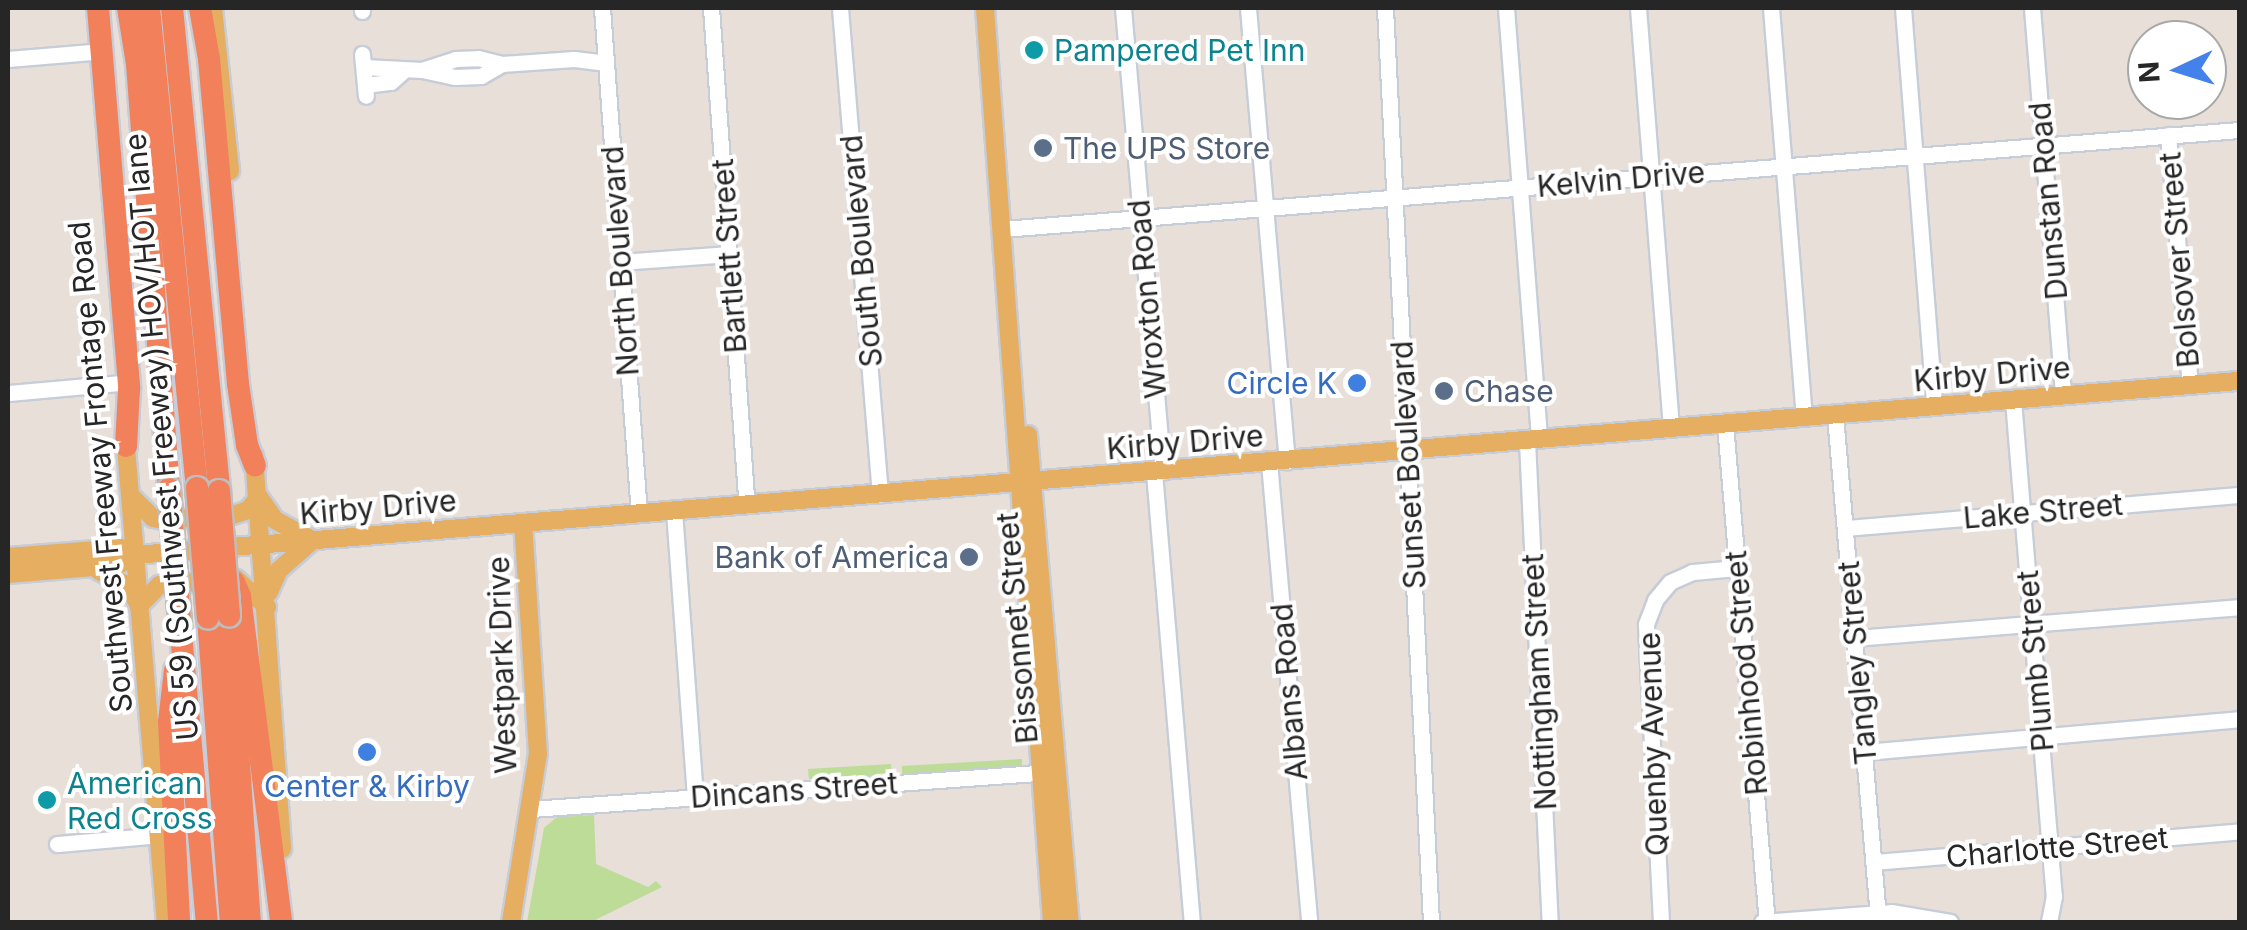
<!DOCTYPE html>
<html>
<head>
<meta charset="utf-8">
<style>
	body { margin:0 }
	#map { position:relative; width:2247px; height:930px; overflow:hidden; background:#e8dfd9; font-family:Inter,sans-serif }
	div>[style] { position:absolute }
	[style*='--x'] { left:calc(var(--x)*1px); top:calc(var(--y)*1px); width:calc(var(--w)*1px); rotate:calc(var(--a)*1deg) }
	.green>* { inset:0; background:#bcdc98 }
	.roads { filter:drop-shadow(2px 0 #c7cdd8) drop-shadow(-2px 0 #c7cdd8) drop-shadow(0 2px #c7cdd8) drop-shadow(0 -2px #c7cdd8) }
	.minor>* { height:15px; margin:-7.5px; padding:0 7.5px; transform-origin:7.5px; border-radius:7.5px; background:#fff }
	.major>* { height:18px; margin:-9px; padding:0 9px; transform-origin:9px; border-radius:9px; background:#e5ae61 }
	.highway>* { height:22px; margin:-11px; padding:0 11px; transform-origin:11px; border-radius:11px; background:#f1805b }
	.bridges { filter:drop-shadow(2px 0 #bebebe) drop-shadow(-2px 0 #bebebe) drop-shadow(0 2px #bebebe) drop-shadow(0 -2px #bebebe) }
	.highway-bridge>* { height:22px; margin:-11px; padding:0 11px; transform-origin:11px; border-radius:11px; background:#f1805b }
	.dots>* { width:28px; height:28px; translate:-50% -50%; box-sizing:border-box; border:5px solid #fff; border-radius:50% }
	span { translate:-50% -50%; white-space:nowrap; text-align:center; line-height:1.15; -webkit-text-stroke:8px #fff; paint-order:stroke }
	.culture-label { font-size:30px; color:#0d838f }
	.left { translate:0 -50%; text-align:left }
	.service-label { font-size:30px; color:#4e5e75 }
	.right { translate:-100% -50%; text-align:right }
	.street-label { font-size:30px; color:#262626 }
	.shop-label { font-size:30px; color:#366cbe }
	.frame { position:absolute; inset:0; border:10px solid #262626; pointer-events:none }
	.north { position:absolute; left:2127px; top:20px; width:100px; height:100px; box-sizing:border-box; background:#fff; border:2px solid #a8a8a8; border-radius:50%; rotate:266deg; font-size:28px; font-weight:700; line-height:40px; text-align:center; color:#262626 }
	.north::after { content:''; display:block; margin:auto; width:35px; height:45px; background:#4381eb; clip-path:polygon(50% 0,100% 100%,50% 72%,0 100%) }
</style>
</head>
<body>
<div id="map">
	<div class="green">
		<i style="clip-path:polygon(1022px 759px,1022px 767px,902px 774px,902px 766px)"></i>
		<i style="clip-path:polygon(891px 764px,892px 775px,809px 779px,808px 769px)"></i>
		<i style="clip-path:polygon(594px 815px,596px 864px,648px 887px,656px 881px,662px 887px,591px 922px,527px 922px,544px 828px,557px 817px)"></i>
	</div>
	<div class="roads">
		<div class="minor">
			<i style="--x:362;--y:8;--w:3;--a:90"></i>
			<i style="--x:602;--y:8;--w:507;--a:85.82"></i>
			<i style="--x:711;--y:8;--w:498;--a:85.9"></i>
			<i style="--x:840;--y:8;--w:488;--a:85.3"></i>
			<i style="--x:1123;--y:8;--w:465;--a:85.1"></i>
			<i style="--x:1248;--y:8;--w:455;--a:85.1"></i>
			<i style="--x:1385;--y:8;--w:915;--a:87.12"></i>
			<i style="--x:1506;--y:8;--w:433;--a:85.6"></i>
			<i style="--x:1638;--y:8;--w:421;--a:85.5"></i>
			<i style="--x:1771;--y:8;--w:410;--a:85.4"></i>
			<i style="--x:1903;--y:8;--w:399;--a:85.5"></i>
			<i style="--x:2032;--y:8;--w:388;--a:85.4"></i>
			<i style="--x:362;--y:54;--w:42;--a:84.6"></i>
			<i style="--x:8;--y:59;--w:84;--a:-4.8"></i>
			<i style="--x:364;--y:67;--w:58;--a:3"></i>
			<i style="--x:422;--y:70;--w:35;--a:-18"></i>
			<i style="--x:455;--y:59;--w:23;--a:-2"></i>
			<i style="--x:478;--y:58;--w:25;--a:14"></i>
			<i style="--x:502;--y:64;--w:72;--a:-4"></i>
			<i style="--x:574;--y:59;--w:31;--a:7"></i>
			<i style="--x:422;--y:70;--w:33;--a:12"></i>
			<i style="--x:454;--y:77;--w:27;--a:-2"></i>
			<i style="--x:481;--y:76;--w:24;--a:-30"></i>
			<i style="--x:365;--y:85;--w:26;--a:-7"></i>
			<i style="--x:391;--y:82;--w:15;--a:-42"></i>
			<i style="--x:2168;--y:135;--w:251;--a:85"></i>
			<i style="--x:1003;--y:229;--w:1241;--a:-4.58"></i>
			<i style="--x:621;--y:262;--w:108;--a:-4.2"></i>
			<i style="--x:8;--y:393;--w:112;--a:-5.1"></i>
			<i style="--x:2013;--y:400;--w:498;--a:85.3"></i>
			<i style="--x:2054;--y:896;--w:26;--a:101"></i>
			<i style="--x:1835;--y:415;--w:499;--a:85.1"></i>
			<i style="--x:1725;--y:424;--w:500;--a:85.2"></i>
			<i style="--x:1527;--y:441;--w:482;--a:87.3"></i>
			<i style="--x:1269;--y:462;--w:462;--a:85"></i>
			<i style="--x:1154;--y:472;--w:452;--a:85.2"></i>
			<i style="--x:674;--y:511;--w:287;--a:85.8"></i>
			<i style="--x:1846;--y:528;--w:395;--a:-4.8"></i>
			<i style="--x:1855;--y:638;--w:386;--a:-4.6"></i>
			<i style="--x:1864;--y:752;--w:377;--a:-5"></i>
			<i style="--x:531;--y:809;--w:521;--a:-4.07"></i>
			<i style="--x:57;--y:844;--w:102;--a:-5"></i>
			<i style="--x:1874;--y:862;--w:367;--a:-4.8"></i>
			<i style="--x:1661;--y:922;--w:298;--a:-92.9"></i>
			<i style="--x:1646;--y:624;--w:26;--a:-69"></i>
			<i style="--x:1655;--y:600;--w:23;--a:-50"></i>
			<i style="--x:1670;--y:582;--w:24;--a:-24"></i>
			<i style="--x:1692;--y:572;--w:45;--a:-5.1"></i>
			<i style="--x:1762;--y:922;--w:129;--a:-4.4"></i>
			<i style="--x:1891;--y:912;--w:60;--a:9.6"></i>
		</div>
		<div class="major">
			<i style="--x:213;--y:8;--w:164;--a:84"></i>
			<i style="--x:985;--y:8;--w:916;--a:85.81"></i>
			<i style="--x:1028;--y:435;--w:489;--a:85.1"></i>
			<i style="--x:125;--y:436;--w:488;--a:85.2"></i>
			<i style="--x:254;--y:456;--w:394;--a:85.9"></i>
			<i style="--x:131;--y:496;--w:31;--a:45"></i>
			<i style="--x:153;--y:518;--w:10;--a:11"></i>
			<i style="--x:163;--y:520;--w:70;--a:-4.1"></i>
			<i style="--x:233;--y:515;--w:16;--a:-18"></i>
			<i style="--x:248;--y:510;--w:17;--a:-50"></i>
			<i style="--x:259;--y:497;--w:28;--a:55"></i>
			<i style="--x:275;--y:520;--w:42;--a:28.4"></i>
			<i style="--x:8;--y:557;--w:113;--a:-4.6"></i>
			<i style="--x:121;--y:548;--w:16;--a:27"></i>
			<i style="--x:99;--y:571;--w:34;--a:27"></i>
			<i style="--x:129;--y:586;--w:22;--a:63"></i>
			<i style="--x:139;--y:606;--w:29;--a:-46"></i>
			<i style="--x:159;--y:585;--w:77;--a:-4.5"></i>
			<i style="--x:236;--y:579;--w:42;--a:42.1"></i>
			<i style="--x:8;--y:574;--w:110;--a:-4.7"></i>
			<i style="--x:118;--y:565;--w:20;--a:-30"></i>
			<i style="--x:135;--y:555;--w:2112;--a:-4.73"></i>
			<i style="--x:269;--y:592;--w:24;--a:-66"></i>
			<i style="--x:279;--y:570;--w:45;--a:-41.4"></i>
			<i style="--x:511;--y:922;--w:170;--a:-80.9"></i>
			<i style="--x:538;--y:754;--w:231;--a:-93.7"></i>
		</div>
		<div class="highway">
			<i style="--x:98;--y:8;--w:382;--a:85.3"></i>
			<i style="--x:129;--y:389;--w:57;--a:93"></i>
			<i style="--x:128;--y:8;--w:57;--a:80.9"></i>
			<i style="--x:137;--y:64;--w:426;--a:85.7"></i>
			<i style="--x:149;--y:8;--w:482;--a:84.3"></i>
			<i style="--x:172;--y:8;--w:485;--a:84.4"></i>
			<i style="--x:200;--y:8;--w:52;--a:80"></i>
			<i style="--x:209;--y:59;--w:326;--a:84.9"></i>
			<i style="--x:238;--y:384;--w:62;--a:81.6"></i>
			<i style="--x:247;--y:445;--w:22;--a:69"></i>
			<i style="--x:234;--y:582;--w:15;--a:67"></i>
			<i style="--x:240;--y:596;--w:329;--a:82.8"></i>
			<i style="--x:229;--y:617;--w:306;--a:86.1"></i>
			<i style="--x:208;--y:618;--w:305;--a:85.7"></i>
			<i style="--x:180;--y:622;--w:301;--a:84.9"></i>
			<i style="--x:175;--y:670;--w:52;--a:96.6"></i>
			<i style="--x:169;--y:722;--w:200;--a:87.1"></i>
		</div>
	</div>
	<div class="bridges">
		<div class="highway-bridge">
			<i style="--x:197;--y:488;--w:130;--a:85.2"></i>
			<i style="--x:169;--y:489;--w:133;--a:85.3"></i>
			<i style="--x:219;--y:491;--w:125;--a:85.4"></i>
		</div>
	</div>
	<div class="dots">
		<i style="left:1034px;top:50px;background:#0f9aa8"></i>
		<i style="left:1043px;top:148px;background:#5c6f8a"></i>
		<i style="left:1357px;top:383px;background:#3f7fe0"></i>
		<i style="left:1444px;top:391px;background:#5c6f8a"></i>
		<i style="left:969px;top:557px;background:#5c6f8a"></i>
		<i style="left:367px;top:752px;background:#3f7fe0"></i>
		<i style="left:47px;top:800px;background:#0f9aa8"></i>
	</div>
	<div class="culture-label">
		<span class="left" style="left:1054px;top:50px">Pampered Pet Inn</span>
		<span class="left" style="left:67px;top:800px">American<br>Red Cross</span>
	</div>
	<div class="service-label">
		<span class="left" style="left:1063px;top:148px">The UPS Store</span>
		<span class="left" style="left:1464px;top:391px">Chase</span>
		<span class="right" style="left:949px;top:557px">Bank of America</span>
	</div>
	<div class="street-label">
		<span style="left:1621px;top:179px;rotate:-5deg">Kelvin Drive</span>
		<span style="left:2048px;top:201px;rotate:-95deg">Dunstan Road</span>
		<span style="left:861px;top:251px;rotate:-95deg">South Boulevard</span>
		<span style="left:729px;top:256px;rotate:-94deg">Bartlett Street</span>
		<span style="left:2179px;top:260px;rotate:-95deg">Bolsover Street</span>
		<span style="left:620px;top:261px;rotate:-94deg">North Boulevard</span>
		<span style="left:1147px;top:299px;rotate:-95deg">Wroxton Road</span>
		<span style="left:1992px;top:374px;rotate:-5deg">Kirby Drive</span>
		<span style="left:161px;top:437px;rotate:-95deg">US 59 (Southwest Freeway) HOV/HOT lane</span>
		<span style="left:1185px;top:442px;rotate:-5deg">Kirby Drive</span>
		<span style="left:1408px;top:465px;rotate:-93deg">Sunset Boulevard</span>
		<span style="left:100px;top:467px;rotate:-95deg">Southwest Freeway Frontage Road</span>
		<span style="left:378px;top:507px;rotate:-5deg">Kirby Drive</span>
		<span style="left:2043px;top:511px;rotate:-5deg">Lake Street</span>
		<span style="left:1017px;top:628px;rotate:-95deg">Bissonnet Street</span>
		<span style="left:2035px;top:661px;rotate:-95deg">Plumb Street</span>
		<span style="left:1857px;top:663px;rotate:-95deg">Tangley Street</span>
		<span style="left:502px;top:665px;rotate:-92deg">Westpark Drive</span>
		<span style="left:1746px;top:673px;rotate:-95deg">Robinhood Street</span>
		<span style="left:1539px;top:682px;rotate:-93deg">Nottingham Street</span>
		<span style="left:1289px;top:692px;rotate:-95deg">Albans Road</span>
		<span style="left:1653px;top:744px;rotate:-92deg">Quenby Avenue</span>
		<span style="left:794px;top:790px;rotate:-4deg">Dincans Street</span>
		<span style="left:2057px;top:847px;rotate:-5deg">Charlotte Street</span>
	</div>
	<div class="shop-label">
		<span class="right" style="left:1337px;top:383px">Circle K</span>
		<span style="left:367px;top:786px">Center &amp; Kirby</span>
	</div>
	<div class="frame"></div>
	<div class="north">N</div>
</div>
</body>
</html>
